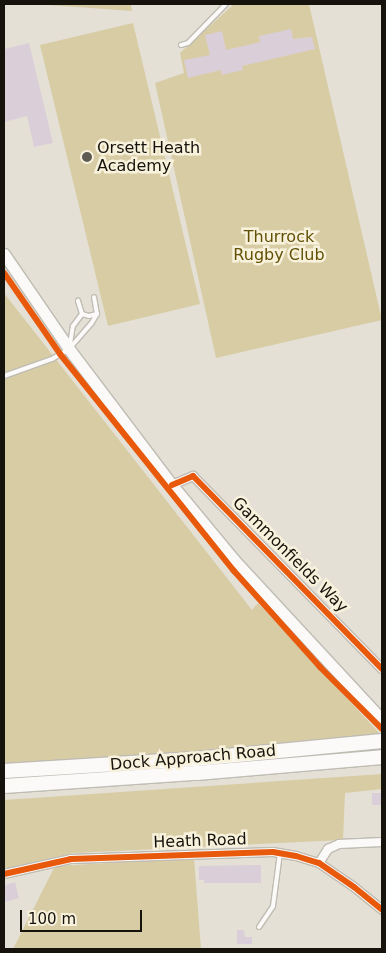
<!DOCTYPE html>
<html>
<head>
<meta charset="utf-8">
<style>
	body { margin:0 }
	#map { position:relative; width:386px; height:953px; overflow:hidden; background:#e4e0d6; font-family:"DejaVu Sans",sans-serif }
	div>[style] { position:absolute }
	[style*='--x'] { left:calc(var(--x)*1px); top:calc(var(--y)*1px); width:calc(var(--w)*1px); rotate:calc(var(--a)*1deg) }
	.green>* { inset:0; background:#d8cca5 }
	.building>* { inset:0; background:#daced8 }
	.roads { filter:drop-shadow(1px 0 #bfbcb3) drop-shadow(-1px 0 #bfbcb3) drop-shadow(0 1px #bfbcb3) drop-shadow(0 -1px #bfbcb3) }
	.lane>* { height:4px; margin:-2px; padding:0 2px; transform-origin:2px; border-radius:2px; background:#fbfaf9 }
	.street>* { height:8px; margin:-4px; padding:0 4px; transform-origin:4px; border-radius:4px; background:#fbfaf9 }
	.primary>* { height:11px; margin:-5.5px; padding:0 5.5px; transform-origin:5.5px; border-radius:5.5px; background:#fbfaf9 }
	.highway>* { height:14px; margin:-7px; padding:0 7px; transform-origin:7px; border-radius:7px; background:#fbfaf9 }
	.cycleway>* { height:6px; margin:-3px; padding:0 3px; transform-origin:3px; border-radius:3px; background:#e8590c }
	.dots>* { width:14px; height:14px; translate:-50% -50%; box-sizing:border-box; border:2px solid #f8f2dd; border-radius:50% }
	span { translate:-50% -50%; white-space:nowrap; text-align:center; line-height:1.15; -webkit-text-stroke:5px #f8f2dd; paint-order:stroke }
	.poi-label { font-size:16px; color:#16130c }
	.left { translate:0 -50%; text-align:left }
	.park-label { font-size:16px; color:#625005 }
	.street-label { font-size:16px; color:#16130c }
	.frame { position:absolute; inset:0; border:5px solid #16130c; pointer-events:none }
	.scale { position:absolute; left:20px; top:910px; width:122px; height:22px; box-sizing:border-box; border:2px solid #16130c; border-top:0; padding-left:6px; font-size:15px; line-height:18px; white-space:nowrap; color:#16130c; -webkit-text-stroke:4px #f8f2dd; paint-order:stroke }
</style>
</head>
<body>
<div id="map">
	<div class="green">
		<i style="clip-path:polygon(34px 4px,131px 4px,132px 11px)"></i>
		<i style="clip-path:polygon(234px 4px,309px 4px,382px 320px,216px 358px,155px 83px,184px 73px,180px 53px)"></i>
		<i style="clip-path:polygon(133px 23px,200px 304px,108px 326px,40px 45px)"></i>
		<i style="clip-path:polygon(4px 293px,252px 610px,258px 603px,382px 736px,123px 758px,4px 764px)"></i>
		<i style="clip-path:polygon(382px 774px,382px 789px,345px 793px,343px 840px,74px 853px,4px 869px,4px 800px)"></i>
		<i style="clip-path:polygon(194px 858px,201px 949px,13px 949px,55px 866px)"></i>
	</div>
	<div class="building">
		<i style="clip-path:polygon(291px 29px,293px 39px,312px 37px,315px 49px,242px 66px,243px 70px,222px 75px,221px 70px,188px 78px,184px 60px,210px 55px,205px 35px,222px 31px,226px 50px,260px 42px,259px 36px)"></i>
		<i style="clip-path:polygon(29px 43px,53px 143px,34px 147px,27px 116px,4px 122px,4px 49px)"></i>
		<i style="clip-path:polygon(372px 793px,382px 793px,382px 805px,372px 805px)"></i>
		<i style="clip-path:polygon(261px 865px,261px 883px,204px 883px,204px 880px,199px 880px,199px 866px)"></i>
		<i style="clip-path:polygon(15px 882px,19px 898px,4px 902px,4px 886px)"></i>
		<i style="clip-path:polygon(237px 930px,244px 930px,245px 937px,252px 937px,252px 944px,237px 944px)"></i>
	</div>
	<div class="roads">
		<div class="lane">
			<i style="--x:181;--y:45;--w:7;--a:-16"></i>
			<i style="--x:188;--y:43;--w:54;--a:-45.7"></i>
			<i style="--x:82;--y:314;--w:7;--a:16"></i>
			<i style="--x:89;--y:316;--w:8;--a:-14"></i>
			<i style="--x:70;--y:344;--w:18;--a:-81"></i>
			<i style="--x:73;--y:326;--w:15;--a:-53"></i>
			<i style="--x:82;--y:314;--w:14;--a:-107"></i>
			<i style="--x:4;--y:376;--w:51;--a:-19.5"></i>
			<i style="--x:52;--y:359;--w:20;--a:-30"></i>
			<i style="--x:69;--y:349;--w:33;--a:-49"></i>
			<i style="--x:91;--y:324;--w:12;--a:-59"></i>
			<i style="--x:97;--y:314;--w:17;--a:-100"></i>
			<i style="--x:259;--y:927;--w:25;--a:-56"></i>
			<i style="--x:273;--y:906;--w:53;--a:-82.5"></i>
		</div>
		<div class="street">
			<i style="--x:172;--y:485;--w:23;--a:-23"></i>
			<i style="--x:193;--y:476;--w:270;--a:45.6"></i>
			<i style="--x:319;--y:863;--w:17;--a:-57"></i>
			<i style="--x:328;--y:849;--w:12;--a:-24"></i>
			<i style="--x:339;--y:844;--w:43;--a:-2.7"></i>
			<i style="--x:4;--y:874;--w:69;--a:-12.6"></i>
			<i style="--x:71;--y:859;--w:202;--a:-2"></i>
			<i style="--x:273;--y:852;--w:23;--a:10"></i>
			<i style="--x:296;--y:856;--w:24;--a:17"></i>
			<i style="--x:319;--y:863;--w:42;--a:34.4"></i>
			<i style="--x:354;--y:887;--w:36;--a:39"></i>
		</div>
		<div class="primary">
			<i style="--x:4;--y:254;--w:115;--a:55.6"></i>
			<i style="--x:69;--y:349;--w:171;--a:52.9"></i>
			<i style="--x:172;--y:485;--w:97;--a:50.4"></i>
			<i style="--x:234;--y:560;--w:218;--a:47.2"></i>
		</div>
		<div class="highway">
			<i style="--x:4;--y:771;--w:192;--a:-3.6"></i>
			<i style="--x:196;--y:759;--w:187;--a:-5.5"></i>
			<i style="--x:4;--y:786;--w:193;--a:-3.9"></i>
			<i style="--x:197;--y:773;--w:186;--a:-4.9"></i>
		</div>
	</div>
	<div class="cycleway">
		<i style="--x:4;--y:273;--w:98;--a:55.3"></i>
		<i style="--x:60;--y:354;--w:278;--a:51.3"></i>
		<i style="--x:234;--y:571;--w:129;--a:48.1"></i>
		<i style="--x:320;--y:667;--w:88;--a:45"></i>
		<i style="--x:172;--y:485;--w:23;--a:-23"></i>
		<i style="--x:193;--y:476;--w:270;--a:45.6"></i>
		<i style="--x:4;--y:874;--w:69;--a:-12.6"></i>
		<i style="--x:71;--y:859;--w:202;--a:-2"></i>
		<i style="--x:273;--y:852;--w:23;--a:10"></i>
		<i style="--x:296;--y:856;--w:24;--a:17"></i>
		<i style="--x:319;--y:863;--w:42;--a:34.4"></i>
		<i style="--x:354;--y:887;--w:36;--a:39"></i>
	</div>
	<div class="dots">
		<i style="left:87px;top:157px;background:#5e5b53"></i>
	</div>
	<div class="poi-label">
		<span class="left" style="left:97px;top:157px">Orsett Heath<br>Academy</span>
	</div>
	<div class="park-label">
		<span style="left:279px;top:246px">Thurrock<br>Rugby Club</span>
	</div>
	<div class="street-label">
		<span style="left:290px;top:555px;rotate:45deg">Gammonfields Way</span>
		<span style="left:193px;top:758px;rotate:-5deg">Dock Approach Road</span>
		<span style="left:200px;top:841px;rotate:-2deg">Heath Road</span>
	</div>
	<div class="frame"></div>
	<div class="scale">100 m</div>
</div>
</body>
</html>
